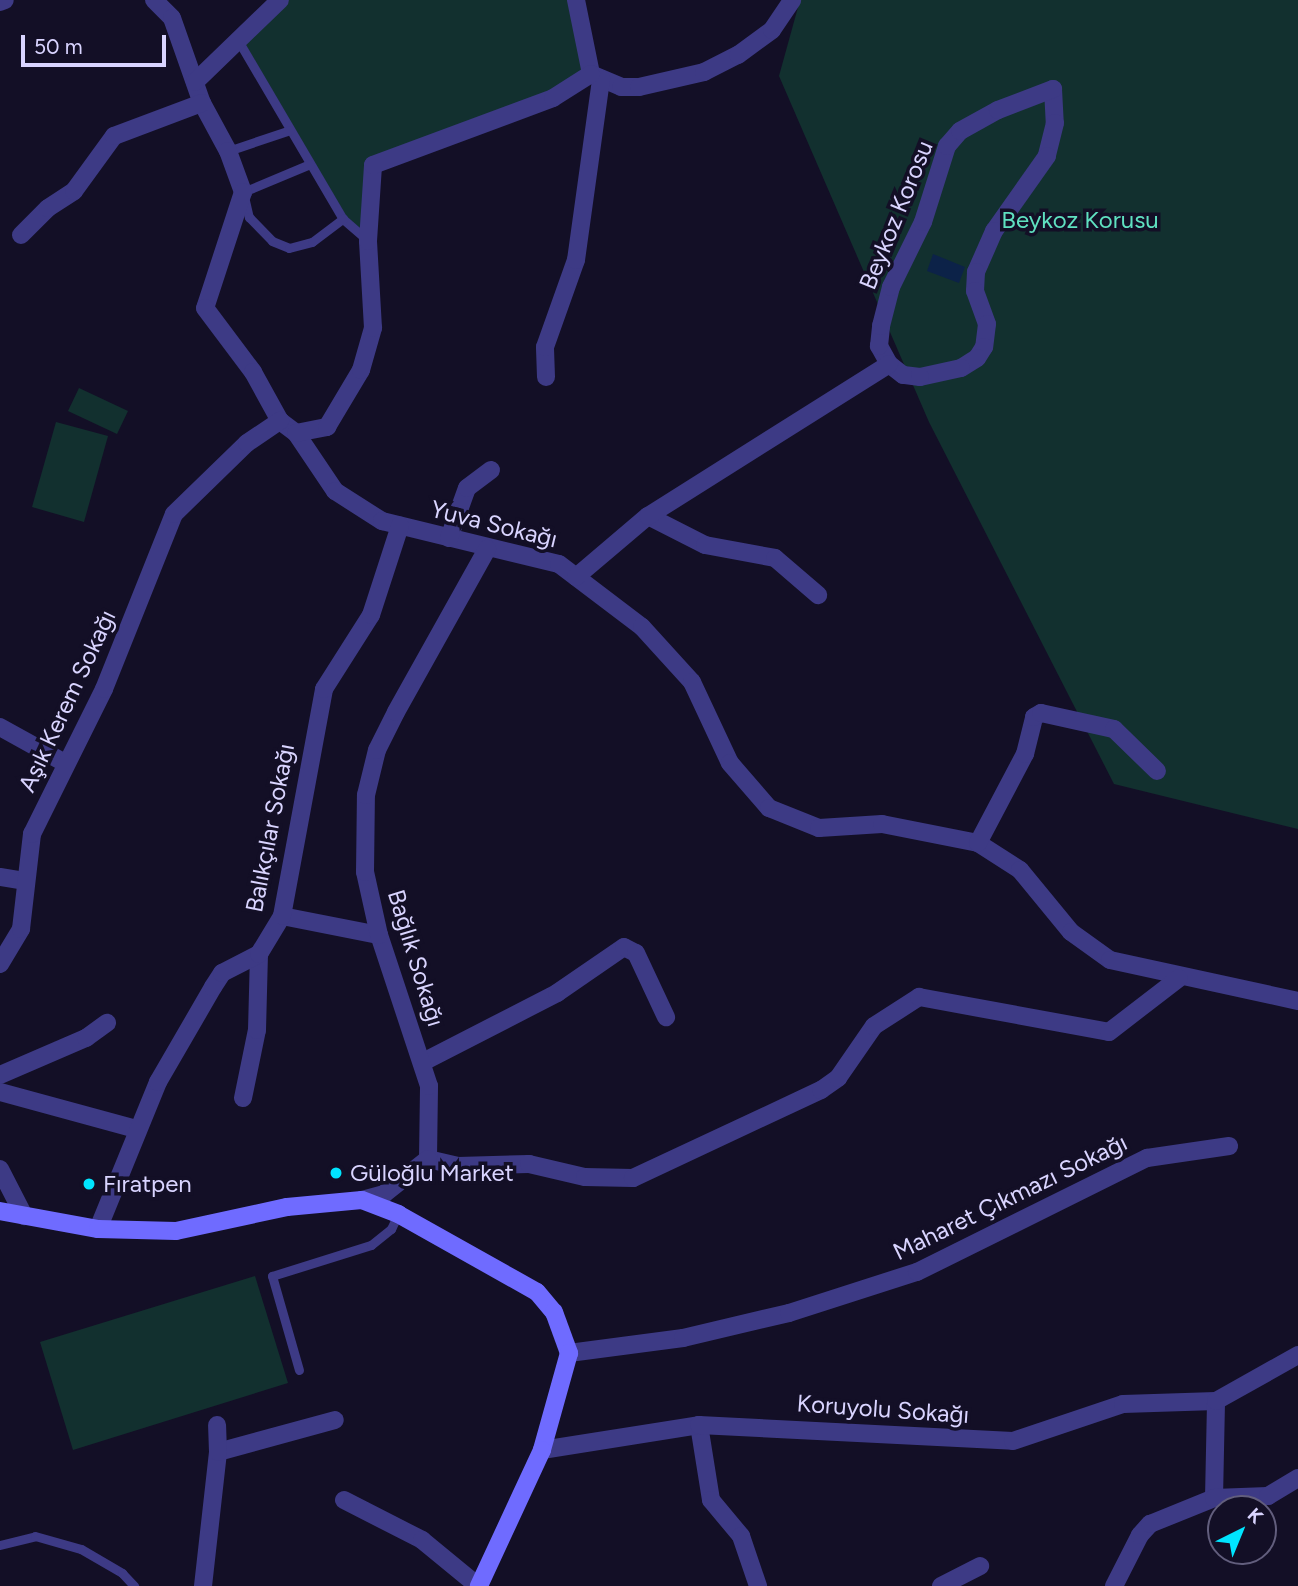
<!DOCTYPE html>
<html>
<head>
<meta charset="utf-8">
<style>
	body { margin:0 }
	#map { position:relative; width:1298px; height:1586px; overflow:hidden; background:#130f26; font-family:Figtree,sans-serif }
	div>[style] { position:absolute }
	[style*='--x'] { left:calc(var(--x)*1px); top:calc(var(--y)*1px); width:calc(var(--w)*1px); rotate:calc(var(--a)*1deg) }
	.green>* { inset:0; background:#12302f }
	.water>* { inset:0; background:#0c2248 }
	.lane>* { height:9px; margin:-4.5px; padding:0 4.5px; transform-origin:4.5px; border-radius:4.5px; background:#3d3a85 }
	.street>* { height:18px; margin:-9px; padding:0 9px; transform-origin:9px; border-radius:9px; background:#3d3a85 }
	.secondary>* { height:18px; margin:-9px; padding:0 9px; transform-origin:9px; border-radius:9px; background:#6f6bff }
	.dots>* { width:19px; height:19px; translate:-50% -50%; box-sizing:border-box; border:4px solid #130f26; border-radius:50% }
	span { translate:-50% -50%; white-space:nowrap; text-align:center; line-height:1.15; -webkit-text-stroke:7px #130f26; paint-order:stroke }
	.street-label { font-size:24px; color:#d9d4ff }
	.park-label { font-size:24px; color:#5fe0c0 }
	.poi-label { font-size:24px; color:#d9d4ff }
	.left { translate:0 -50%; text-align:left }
	.north { position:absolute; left:1207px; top:1495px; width:70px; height:70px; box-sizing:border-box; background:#130f26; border:2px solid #625e7d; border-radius:50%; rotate:43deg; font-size:19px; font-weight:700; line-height:28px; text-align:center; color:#d9d4ff }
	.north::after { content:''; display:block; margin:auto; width:24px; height:32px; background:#00e5ff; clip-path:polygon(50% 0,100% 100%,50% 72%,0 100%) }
	.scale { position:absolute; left:21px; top:35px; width:145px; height:32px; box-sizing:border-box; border:4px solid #d9d4ff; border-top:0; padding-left:9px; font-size:21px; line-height:24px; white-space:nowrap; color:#d9d4ff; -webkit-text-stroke:5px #130f26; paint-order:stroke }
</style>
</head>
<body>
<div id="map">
	<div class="green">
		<i style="clip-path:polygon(285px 0,572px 0,586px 71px,552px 94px,371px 163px,362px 230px,346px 216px,244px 42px)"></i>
		<i style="clip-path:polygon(800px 0,1298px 0,1298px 829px,1114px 784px,929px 422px,779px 76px)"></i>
		<i style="clip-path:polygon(79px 388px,128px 411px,117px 434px,68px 411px)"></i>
		<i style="clip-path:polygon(56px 422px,108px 436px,84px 522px,32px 507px)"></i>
		<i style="clip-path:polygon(255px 1276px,288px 1383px,73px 1450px,40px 1342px)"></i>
	</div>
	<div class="water">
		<i style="clip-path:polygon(933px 254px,965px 267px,959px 283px,927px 271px)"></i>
	</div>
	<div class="lane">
		<i style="--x:239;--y:42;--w:205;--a:59.6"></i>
		<i style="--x:343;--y:219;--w:33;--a:41"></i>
		<i style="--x:228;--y:151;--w:65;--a:-18.7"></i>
		<i style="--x:310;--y:164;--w:73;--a:157.3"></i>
		<i style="--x:243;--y:192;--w:26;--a:77"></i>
		<i style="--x:249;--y:217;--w:33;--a:46"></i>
		<i style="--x:272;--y:241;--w:18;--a:22"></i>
		<i style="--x:289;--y:248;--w:24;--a:-15"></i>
		<i style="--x:312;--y:242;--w:39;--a:-37"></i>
		<i style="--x:299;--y:1370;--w:98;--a:-106"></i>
		<i style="--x:272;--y:1276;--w:104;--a:-17.4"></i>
		<i style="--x:371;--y:1245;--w:26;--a:-39"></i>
		<i style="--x:391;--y:1229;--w:17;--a:-65"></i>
		<i style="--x:0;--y:1545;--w:36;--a:-14"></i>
		<i style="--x:35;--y:1536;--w:48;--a:15.8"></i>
		<i style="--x:81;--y:1549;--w:48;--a:30.3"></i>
		<i style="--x:122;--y:1573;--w:18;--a:47"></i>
	</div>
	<div class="street">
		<i style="--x:154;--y:0;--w:25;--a:45"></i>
		<i style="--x:172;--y:18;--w:90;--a:70.6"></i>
		<i style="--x:202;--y:103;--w:55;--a:61.6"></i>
		<i style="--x:228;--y:151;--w:44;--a:69.9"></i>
		<i style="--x:243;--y:192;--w:122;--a:108.1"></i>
		<i style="--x:205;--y:308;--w:80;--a:53.1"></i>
		<i style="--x:253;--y:372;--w:56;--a:61.1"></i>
		<i style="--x:280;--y:421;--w:20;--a:37"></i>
		<i style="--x:296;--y:433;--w:70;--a:56.1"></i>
		<i style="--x:335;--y:491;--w:56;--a:32.6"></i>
		<i style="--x:382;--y:521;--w:182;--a:13.7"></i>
		<i style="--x:559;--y:564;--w:104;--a:37.2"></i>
		<i style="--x:642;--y:627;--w:74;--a:47.7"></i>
		<i style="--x:692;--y:682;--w:89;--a:64.9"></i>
		<i style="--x:730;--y:763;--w:60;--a:49.1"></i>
		<i style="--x:769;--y:808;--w:54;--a:21.8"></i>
		<i style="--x:819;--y:828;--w:63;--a:-3.6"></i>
		<i style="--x:882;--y:824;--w:98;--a:11.2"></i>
		<i style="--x:978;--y:843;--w:50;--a:32.7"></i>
		<i style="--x:1020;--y:870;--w:80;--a:50.6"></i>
		<i style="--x:1071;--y:932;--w:48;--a:35.7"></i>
		<i style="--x:1110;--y:960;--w:192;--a:12.3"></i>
		<i style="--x:576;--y:0;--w:76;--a:78.5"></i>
		<i style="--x:0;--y:2;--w:5;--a:-22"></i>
		<i style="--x:591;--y:74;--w:33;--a:23"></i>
		<i style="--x:621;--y:87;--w:18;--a:0"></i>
		<i style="--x:639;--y:87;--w:67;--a:-13"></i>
		<i style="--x:704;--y:72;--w:38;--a:-27"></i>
		<i style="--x:738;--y:55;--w:42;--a:-36.3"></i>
		<i style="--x:772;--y:30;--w:36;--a:-56"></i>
		<i style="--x:195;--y:82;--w:118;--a:-44"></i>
		<i style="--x:1053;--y:89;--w:34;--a:87"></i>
		<i style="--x:1055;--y:123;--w:34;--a:104"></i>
		<i style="--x:1047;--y:156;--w:92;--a:125.2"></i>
		<i style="--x:994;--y:231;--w:45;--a:113.7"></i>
		<i style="--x:976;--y:272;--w:19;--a:93"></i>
		<i style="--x:975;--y:291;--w:35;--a:70"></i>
		<i style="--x:987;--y:324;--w:23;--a:97"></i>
		<i style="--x:984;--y:347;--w:13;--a:122"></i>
		<i style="--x:977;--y:358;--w:19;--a:148"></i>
		<i style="--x:961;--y:368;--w:42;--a:167.6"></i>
		<i style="--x:920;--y:377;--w:17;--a:-173"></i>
		<i style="--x:903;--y:375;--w:18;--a:-142"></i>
		<i style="--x:889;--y:364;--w:21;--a:-119"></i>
		<i style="--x:879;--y:346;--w:20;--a:-84"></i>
		<i style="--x:881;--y:326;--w:40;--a:-75.6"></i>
		<i style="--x:891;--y:287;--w:72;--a:-63.8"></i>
		<i style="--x:923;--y:222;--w:80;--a:-72.5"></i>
		<i style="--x:947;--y:146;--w:20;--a:-49"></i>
		<i style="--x:960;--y:131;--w:43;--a:-28.9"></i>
		<i style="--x:998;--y:110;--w:59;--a:-20.9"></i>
		<i style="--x:21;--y:235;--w:38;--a:-45"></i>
		<i style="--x:48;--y:208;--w:31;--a:-33"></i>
		<i style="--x:74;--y:191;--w:68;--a:-54"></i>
		<i style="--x:114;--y:136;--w:94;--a:-20.6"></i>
		<i style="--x:546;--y:377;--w:30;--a:-92"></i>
		<i style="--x:545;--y:347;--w:92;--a:-70.4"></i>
		<i style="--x:576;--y:260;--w:183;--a:-82.1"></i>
		<i style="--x:296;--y:433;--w:32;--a:-11"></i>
		<i style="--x:327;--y:427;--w:66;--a:-59.2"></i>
		<i style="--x:361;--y:370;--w:44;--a:-74.1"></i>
		<i style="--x:373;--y:328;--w:87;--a:-93.3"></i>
		<i style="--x:368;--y:241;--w:76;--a:-86.2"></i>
		<i style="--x:373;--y:165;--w:192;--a:-20.4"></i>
		<i style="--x:553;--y:98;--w:45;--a:-32.3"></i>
		<i style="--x:648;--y:516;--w:64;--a:27"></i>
		<i style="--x:705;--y:545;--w:71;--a:10.5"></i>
		<i style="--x:775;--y:558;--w:57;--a:40.7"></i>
		<i style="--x:449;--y:538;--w:53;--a:-70.2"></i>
		<i style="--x:467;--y:488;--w:30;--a:-37"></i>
		<i style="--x:576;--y:577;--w:94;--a:-40.3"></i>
		<i style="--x:648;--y:516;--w:285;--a:-32.2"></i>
		<i style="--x:0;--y:727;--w:74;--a:29"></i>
		<i style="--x:978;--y:843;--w:101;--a:-62.2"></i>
		<i style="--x:1025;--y:754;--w:38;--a:-76"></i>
		<i style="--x:1034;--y:717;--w:8;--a:-30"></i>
		<i style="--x:1041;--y:713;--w:75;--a:12.4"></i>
		<i style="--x:1114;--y:729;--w:60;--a:44.3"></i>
		<i style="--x:0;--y:877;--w:26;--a:9"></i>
		<i style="--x:282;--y:916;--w:99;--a:11.1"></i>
		<i style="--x:0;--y:964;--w:41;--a:-59"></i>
		<i style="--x:21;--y:929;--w:96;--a:-83.4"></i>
		<i style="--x:32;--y:834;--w:162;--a:-63.6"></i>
		<i style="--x:104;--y:689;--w:188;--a:-68.2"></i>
		<i style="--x:174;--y:514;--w:102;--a:-44.2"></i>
		<i style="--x:247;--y:443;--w:40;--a:-34"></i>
		<i style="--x:423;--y:1062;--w:151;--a:-27.2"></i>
		<i style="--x:557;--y:993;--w:81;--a:-34.5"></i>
		<i style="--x:624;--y:947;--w:13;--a:27"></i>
		<i style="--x:636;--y:953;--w:71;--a:64.9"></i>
		<i style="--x:0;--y:1075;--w:94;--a:-23.3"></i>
		<i style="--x:86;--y:1038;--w:26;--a:-36"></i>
		<i style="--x:0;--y:1092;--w:141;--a:15.2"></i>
		<i style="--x:243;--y:1098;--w:69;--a:-78.4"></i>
		<i style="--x:257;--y:1030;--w:76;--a:-88.5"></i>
		<i style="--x:428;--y:1159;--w:31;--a:13"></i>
		<i style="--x:458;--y:1166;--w:71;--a:-1.6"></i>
		<i style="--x:529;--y:1164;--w:57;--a:13.1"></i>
		<i style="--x:585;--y:1177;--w:48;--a:1.2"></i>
		<i style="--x:633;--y:1178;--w:208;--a:-25.1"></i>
		<i style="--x:821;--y:1090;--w:21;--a:-35"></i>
		<i style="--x:838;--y:1078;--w:63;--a:-55.3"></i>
		<i style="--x:874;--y:1026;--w:54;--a:-32.8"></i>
		<i style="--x:919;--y:997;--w:193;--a:10.4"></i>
		<i style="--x:1109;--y:1032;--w:88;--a:-37.6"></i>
		<i style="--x:428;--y:1159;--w:73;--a:-89.2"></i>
		<i style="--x:429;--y:1086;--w:159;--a:-108.3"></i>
		<i style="--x:379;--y:935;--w:65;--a:-102.5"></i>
		<i style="--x:365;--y:872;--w:77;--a:-89.3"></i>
		<i style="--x:366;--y:795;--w:46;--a:-76.3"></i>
		<i style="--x:377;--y:750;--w:42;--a:-63.4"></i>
		<i style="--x:396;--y:712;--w:187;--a:-60.8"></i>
		<i style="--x:0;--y:1169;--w:53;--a:62.9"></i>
		<i style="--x:362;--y:1200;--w:23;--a:-15"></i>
		<i style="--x:384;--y:1194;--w:56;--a:-38.5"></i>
		<i style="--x:98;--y:1229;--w:159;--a:-67.8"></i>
		<i style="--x:158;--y:1082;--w:110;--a:-59.9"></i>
		<i style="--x:213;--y:987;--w:17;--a:-57"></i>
		<i style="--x:222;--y:973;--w:42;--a:-27.2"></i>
		<i style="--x:259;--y:954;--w:44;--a:-58.8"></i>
		<i style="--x:282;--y:916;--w:231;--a:-79.5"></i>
		<i style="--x:324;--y:689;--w:88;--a:-57.6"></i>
		<i style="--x:371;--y:615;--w:94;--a:-72"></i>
		<i style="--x:569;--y:1353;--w:115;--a:-7.5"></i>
		<i style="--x:683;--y:1338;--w:109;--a:-13.3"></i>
		<i style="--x:789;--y:1313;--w:134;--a:-17.8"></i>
		<i style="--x:917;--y:1272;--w:257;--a:-26.4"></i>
		<i style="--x:1147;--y:1158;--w:83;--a:-8.3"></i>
		<i style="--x:699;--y:1425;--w:76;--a:80.9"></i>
		<i style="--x:711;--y:1500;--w:47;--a:50.2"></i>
		<i style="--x:741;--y:1536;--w:53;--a:71.2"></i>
		<i style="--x:542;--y:1450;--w:159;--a:-9"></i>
		<i style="--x:699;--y:1425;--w:314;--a:2.9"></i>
		<i style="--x:1013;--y:1441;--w:116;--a:-18.6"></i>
		<i style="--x:1123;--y:1404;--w:93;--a:-1.8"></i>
		<i style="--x:218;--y:1452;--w:121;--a:-15.3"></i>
		<i style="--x:1214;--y:1498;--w:97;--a:-88.8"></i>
		<i style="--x:1216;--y:1401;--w:94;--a:-29.3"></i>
		<i style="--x:344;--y:1500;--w:88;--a:27.1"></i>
		<i style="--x:422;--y:1540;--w:72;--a:39.4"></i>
		<i style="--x:203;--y:1586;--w:135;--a:-83.6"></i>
		<i style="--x:218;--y:1452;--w:27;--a:-92"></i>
		<i style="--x:941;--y:1586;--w:44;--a:-27.1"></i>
		<i style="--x:1114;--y:1586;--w:57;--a:-63"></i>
		<i style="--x:1140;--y:1535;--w:15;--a:-48"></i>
		<i style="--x:1150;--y:1524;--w:69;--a:-22.1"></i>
		<i style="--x:1214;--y:1498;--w:54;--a:-2.1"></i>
		<i style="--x:1268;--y:1496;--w:35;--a:-31"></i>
	</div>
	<div class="secondary">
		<i style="--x:0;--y:1211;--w:100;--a:10.4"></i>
		<i style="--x:98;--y:1229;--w:78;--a:1.5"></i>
		<i style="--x:176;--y:1231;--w:114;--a:-12.2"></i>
		<i style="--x:287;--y:1207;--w:75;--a:-5.3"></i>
		<i style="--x:362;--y:1200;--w:39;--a:21"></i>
		<i style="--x:398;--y:1214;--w:159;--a:29.3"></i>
		<i style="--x:537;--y:1292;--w:26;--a:50"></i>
		<i style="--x:554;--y:1312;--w:44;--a:69.9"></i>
		<i style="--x:569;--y:1353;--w:101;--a:105.6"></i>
		<i style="--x:542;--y:1450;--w:150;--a:114.9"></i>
	</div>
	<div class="dots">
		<i style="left:336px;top:1173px;background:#00e5ff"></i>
		<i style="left:89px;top:1184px;background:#00e5ff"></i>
	</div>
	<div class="street-label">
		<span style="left:896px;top:215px;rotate:-68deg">Beykoz Korosu</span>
		<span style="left:494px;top:524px;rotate:14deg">Yuva Sokağı</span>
		<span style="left:67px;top:701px;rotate:-65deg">Aşık Kerem Sokağı</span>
		<span style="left:270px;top:828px;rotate:-79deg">Balıkçılar Sokağı</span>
		<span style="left:416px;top:958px;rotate:73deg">Bağlık Sokağı</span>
		<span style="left:1010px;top:1197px;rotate:-26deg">Maharet Çıkmazı Sokağı</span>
		<span style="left:883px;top:1409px;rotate:4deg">Koruyolu Sokağı</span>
	</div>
	<div class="park-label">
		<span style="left:1080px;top:220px">Beykoz Korusu</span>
	</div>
	<div class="poi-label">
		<span class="left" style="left:350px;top:1173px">Güloğlu Market</span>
		<span class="left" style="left:103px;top:1184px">Fıratpen</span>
	</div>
	<div class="north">K</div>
	<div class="scale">50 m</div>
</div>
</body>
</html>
